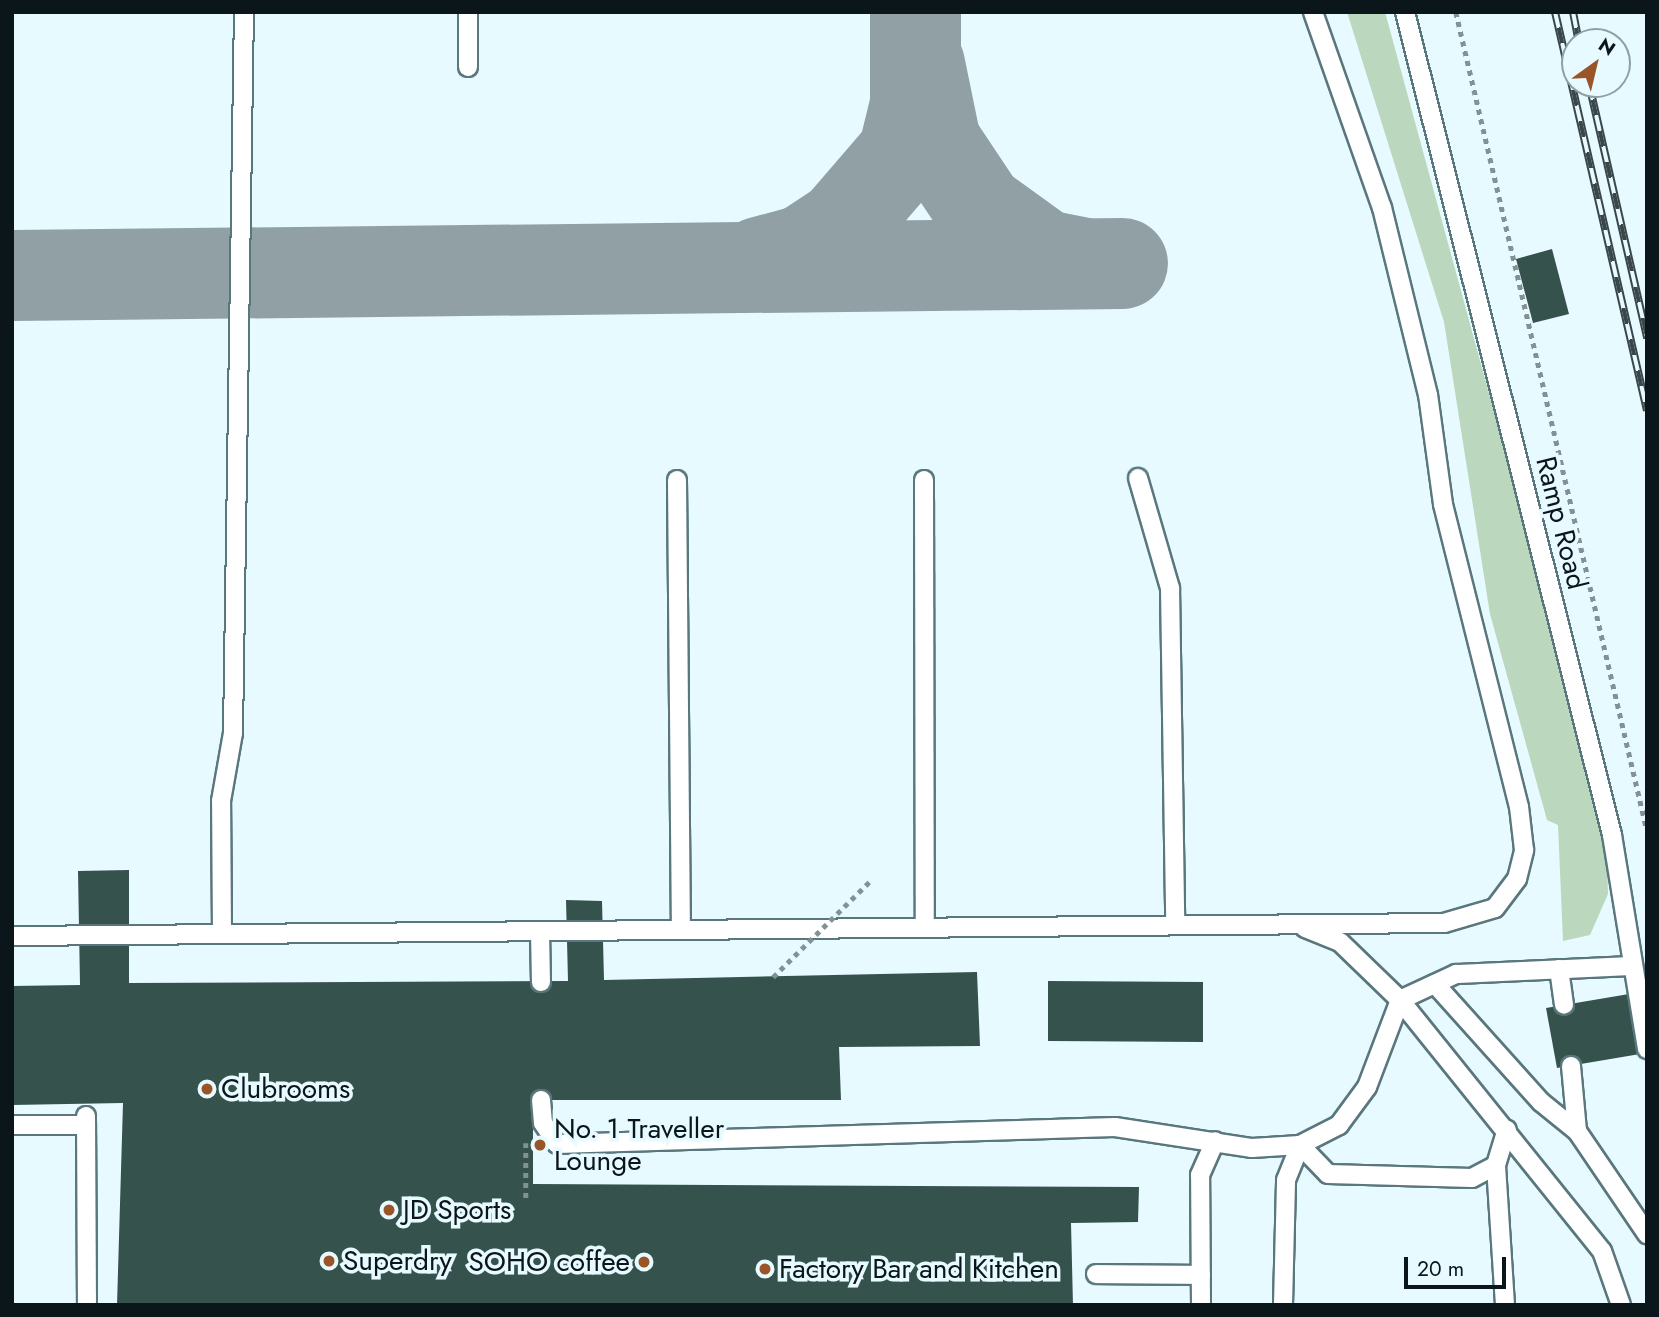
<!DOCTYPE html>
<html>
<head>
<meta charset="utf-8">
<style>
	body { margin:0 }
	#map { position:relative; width:1659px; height:1317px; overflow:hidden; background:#e7faff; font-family:Jost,sans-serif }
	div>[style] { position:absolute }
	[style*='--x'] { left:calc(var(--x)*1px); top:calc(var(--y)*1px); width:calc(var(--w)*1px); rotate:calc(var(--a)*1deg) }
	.green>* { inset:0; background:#bbd7bd }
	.taxiway>* { height:91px; margin:-45.5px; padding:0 45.5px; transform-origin:45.5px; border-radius:45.5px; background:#90a0a4 }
	.building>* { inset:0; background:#35524c }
	.path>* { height:4.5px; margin-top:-2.25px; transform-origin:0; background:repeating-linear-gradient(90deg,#819195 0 5px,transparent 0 10px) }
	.roads { filter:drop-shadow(2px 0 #59777d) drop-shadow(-2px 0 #59777d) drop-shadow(0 2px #59777d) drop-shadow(0 -2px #59777d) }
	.service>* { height:18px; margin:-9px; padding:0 9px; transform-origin:9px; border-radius:9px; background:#fff }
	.rail>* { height:8px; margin-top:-4px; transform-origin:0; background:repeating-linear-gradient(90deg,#e7faff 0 16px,#3a474a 0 32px); box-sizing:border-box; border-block:2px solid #3a474a }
	.path-bridge>* { height:4.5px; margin-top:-2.25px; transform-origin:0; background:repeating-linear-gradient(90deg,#819195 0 5px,transparent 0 10px) }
	.dots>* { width:19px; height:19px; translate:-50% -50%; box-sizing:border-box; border:4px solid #e7faff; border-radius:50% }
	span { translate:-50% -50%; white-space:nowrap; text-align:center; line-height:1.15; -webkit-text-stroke:7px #e7faff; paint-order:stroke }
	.street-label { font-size:28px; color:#0a1619 }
	.poi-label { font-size:28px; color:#0a1619 }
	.left { translate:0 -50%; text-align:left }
	.right { translate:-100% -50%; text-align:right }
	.frame { position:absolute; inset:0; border:14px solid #0a1619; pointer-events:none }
	.north { position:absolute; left:1561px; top:28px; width:70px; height:70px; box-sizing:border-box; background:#e7faff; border:2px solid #8f9fa3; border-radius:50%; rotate:34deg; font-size:19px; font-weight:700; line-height:28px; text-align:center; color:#0a1619 }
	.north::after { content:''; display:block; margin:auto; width:24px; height:32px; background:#995428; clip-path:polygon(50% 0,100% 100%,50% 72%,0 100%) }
	.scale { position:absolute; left:1404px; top:1257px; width:102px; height:32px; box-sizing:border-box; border:4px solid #0a1619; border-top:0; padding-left:9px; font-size:21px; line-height:24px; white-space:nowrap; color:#0a1619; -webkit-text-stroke:5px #e7faff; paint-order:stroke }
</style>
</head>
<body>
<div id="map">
	<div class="green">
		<i style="clip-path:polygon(1347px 12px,1385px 12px,1563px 665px,1607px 856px,1608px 894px,1590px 935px,1563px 941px,1558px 825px,1547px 820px,1490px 614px,1444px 322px)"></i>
	</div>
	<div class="taxiway">
		<i style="--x:919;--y:64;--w:80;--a:78.4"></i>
		<i style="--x:935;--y:142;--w:79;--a:56.3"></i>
		<i style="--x:979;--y:208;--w:80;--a:35.9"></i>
		<i style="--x:1044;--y:255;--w:36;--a:11"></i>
		<i style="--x:759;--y:262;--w:46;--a:-15.3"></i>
		<i style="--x:803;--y:250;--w:45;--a:-33.3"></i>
		<i style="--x:841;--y:225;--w:95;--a:-49.3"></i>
		<i style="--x:903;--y:153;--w:50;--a:-76.2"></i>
		<i style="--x:915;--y:104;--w:92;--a:-90"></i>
		<i style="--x:12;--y:275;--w:1110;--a:-0.62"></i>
	</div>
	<div class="building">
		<i style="clip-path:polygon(1552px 249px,1569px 314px,1533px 323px,1516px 259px)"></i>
		<i style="clip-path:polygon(129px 870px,129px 983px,568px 981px,566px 900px,602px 901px,604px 980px,977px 972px,980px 1046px,839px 1047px,841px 1100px,533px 1100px,533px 1184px,1139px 1187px,1138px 1222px,1071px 1223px,1073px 1305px,117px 1305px,123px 1103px,12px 1105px,12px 986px,80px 985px,78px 871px)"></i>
		<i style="clip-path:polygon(1048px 981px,1203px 982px,1203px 1042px,1048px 1041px)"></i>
		<i style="clip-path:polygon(1635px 993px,1646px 1053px,1557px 1068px,1546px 1008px)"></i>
	</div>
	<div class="path">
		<i style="--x:1456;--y:12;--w:840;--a:76.86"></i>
		<i style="--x:526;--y:1143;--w:59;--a:90"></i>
	</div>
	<div class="roads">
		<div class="service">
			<i style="--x:468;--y:12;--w:55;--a:90"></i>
			<i style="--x:1405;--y:12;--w:849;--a:75.88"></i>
			<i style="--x:1612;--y:835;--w:217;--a:80.7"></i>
			<i style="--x:1138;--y:478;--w:115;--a:73.8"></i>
			<i style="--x:1170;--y:588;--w:337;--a:89.1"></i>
			<i style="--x:677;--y:480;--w:450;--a:89.5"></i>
			<i style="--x:924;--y:480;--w:448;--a:89.9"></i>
			<i style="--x:1305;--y:928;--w:38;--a:22"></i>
			<i style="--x:1340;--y:942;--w:83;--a:44"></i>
			<i style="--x:1400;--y:1000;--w:322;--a:51.2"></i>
			<i style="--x:1602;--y:1251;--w:57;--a:70.6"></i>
			<i style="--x:540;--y:931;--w:51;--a:88.9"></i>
			<i style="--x:222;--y:934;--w:133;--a:-90.4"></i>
			<i style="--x:221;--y:801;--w:69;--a:-80"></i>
			<i style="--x:233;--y:733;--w:721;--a:-89.13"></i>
			<i style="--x:12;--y:936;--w:1432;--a:-0.52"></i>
			<i style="--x:1444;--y:923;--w:53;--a:-16.4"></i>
			<i style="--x:1495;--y:908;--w:36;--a:-53"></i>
			<i style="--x:1517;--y:879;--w:30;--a:-76"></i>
			<i style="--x:1524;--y:850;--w:43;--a:-96.6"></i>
			<i style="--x:1519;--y:807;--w:312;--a:-104.1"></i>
			<i style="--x:1443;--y:504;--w:110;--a:-97.8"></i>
			<i style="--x:1428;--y:395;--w:193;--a:-103.8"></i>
			<i style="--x:1382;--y:208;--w:208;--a:-109.4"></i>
			<i style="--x:1559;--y:969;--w:36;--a:82"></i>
			<i style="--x:1435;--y:984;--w:159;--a:48.1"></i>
			<i style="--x:1541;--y:1102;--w:46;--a:38.9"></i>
			<i style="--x:1571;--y:1066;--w:65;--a:84.7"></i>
			<i style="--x:1577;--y:1131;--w:125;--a:55.8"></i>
			<i style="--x:541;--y:1100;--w:23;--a:85"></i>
			<i style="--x:543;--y:1123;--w:25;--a:56"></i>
			<i style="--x:557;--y:1144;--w:558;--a:-1.75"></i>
			<i style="--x:1115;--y:1127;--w:139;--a:8.7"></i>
			<i style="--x:1252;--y:1148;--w:48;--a:-3.6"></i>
			<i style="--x:1300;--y:1145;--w:44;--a:-27.1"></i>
			<i style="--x:1339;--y:1125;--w:47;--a:-53.6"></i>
			<i style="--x:1367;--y:1087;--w:93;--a:-69.2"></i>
			<i style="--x:1400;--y:1000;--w:62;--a:-24.9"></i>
			<i style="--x:1456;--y:974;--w:177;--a:-2.6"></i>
			<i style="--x:86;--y:1116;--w:189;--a:89.7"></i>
			<i style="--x:12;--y:1125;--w:74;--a:0"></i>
			<i style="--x:1096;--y:1274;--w:105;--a:0.5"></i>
			<i style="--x:1201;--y:1305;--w:130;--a:-90.4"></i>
			<i style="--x:1200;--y:1175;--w:37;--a:-66"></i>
			<i style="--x:1283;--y:1305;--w:125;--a:-88.6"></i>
			<i style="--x:1286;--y:1180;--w:38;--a:-68"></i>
			<i style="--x:1300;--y:1145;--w:40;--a:46"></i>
			<i style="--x:1328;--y:1174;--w:144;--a:1.6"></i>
			<i style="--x:1472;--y:1178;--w:27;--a:-28"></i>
			<i style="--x:1505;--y:1305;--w:140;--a:-93.7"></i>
			<i style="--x:1496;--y:1165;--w:37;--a:-73"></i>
		</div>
	</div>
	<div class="rail">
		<i style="--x:1555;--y:12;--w:409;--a:77"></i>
		<i style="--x:1573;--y:12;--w:31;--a:79"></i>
		<i style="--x:1589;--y:84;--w:261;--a:77.1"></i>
	</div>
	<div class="path-bridge">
		<i style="--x:773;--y:977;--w:139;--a:-44.7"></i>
	</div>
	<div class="dots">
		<i style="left:207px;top:1089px;background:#995428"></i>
		<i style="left:540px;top:1145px;background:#995428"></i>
		<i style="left:389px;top:1210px;background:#995428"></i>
		<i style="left:329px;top:1261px;background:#995428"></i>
		<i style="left:644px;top:1262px;background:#995428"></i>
		<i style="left:765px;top:1269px;background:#995428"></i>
	</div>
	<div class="street-label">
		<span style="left:1561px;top:523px;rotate:76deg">Ramp Road</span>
	</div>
	<div class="poi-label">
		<span class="left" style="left:221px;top:1089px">Clubrooms</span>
		<span class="left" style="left:554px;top:1145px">No. 1 Traveller<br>Lounge</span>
		<span class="left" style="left:403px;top:1210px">JD Sports</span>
		<span class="left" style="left:343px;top:1261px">Superdry</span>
		<span class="right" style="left:630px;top:1262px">SOHO coffee</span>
		<span class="left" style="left:779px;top:1269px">Factory Bar and Kitchen</span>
	</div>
	<div class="frame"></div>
	<div class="north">N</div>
	<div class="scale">20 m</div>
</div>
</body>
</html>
